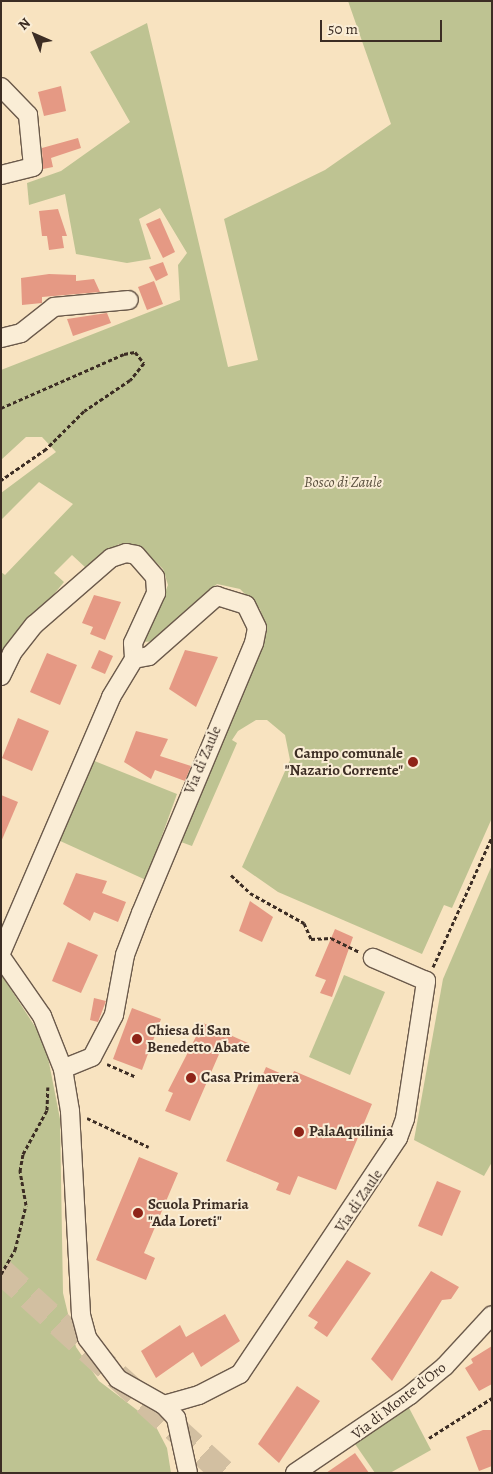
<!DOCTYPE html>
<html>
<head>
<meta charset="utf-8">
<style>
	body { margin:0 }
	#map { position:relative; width:493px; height:1474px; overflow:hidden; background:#f8e3c0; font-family:Alegreya,serif }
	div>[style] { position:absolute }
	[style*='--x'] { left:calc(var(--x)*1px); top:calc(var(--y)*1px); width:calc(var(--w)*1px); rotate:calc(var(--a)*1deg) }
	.green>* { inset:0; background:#bec392 }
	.building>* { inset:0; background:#e59984 }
	.primary-tunnel>* { height:26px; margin-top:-13px; transform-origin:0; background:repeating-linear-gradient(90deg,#d2bfa1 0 26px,transparent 0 39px) }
	.path>* { height:3px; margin-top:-1.5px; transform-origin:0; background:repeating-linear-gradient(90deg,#3c2d24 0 4px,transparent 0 6.5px) }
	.roads { filter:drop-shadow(1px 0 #6b5a4b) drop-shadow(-1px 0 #6b5a4b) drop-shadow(0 1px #6b5a4b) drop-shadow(0 -1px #6b5a4b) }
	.street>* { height:18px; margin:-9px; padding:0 9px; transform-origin:9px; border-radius:9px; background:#faedd6 }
	.dots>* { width:14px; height:14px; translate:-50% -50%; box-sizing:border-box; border:2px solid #faedd6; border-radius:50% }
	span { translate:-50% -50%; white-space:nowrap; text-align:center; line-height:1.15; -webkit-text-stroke:4px #faedd6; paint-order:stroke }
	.park-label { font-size:15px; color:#5c5240; font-style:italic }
	.poi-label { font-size:15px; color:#3c2d24; font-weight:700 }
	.right { translate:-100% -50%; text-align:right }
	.left { translate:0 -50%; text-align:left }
	.street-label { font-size:15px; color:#3c2d24 }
	.frame { position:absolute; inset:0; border:2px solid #3c2d24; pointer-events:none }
	.north { position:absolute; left:10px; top:10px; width:50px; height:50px; -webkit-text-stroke:4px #faedd6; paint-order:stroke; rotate:316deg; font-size:14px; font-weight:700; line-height:20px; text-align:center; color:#3c2d24 }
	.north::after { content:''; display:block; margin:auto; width:18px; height:22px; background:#3c2d24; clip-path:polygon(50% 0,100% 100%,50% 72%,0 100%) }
	.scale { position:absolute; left:320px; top:20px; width:122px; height:22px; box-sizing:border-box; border:2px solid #3c2d24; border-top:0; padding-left:6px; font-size:15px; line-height:18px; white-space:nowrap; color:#3c2d24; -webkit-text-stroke:4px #faedd6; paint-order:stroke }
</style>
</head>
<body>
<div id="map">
	<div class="green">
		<i style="clip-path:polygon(348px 1px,492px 1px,492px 818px,452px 908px,444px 905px,422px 954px,278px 892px,242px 867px,290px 760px,285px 735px,267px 720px,256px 720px,238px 731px,232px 740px,237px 743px,192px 846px,181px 842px,267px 632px,260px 609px,240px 589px,217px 584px,156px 641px,144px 642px,168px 585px,163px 569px,141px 548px,119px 544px,86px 568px,72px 555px,54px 573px,64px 582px,6px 652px,1px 652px,1px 572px,5px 575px,73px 504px,39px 482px,1px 520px,1px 493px,56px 452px,42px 437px,26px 437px,1px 460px,1px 370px,180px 300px,178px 265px,187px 253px,160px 208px,139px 219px,151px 259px,127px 263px,76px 254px,65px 194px,29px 205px,27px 183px,61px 171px,130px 122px,90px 52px,147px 23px,228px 367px,258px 360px,224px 219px,325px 170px,391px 124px)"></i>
		<i style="clip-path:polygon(92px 760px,177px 794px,146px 880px,58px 840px)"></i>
		<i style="clip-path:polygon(492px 865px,492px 1162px,484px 1176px,414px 1140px,443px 979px)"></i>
		<i style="clip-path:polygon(1px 974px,45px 1042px,60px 1119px,63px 1293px,76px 1347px,99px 1381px,154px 1423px,167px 1448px,171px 1473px,1px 1473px)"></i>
		<i style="clip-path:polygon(344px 975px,385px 992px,350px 1075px,309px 1057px)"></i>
		<i style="clip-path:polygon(407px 1404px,431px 1450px,390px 1473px,375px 1473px,353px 1441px)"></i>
	</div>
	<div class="building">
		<i style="clip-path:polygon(61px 86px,66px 111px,44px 116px,38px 92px)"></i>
		<i style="clip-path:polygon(78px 138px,81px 148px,51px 158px,53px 167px,43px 169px,42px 148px)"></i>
		<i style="clip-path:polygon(58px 209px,67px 236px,62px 236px,64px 248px,49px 250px,47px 236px,42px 236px,39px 211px)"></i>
		<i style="clip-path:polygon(160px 218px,175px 252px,163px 258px,146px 224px)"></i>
		<i style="clip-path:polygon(163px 262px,168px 275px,156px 281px,149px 267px)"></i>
		<i style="clip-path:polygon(49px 274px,76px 275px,76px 281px,94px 279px,100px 292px,42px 297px,42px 303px,22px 305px,21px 278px)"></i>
		<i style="clip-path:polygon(154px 281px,163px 304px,147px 310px,138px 287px)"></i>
		<i style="clip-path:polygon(107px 313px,111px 323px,73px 336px,67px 319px)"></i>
		<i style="clip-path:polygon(94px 595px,121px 602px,105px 640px,90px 634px,93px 627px,82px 623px)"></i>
		<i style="clip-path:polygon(99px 650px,113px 656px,105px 674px,91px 668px)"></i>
		<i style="clip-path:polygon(185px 650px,218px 657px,196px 707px,169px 689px)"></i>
		<i style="clip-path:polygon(47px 653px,77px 665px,60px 705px,30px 692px)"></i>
		<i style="clip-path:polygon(18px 718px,49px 731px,32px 771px,2px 758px)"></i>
		<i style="clip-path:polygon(136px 731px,168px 739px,160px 756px,191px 766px,185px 781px,155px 770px,151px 779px,124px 762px)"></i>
		<i style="clip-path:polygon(1px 795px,18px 802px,1px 842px)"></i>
		<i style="clip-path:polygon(76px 873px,107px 881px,102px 893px,126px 902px,118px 922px,94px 912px,90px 921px,63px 904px)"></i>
		<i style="clip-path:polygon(250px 901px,273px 917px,262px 942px,239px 931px)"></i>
		<i style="clip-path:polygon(335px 929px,353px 937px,332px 997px,320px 993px,326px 980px,315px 976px)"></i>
		<i style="clip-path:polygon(68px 942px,98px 955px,81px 993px,52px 981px)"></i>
		<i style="clip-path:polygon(94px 998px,106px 1001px,98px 1022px,90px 1020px)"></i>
		<i style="clip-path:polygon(132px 1008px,161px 1019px,142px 1070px,113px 1059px)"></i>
		<i style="clip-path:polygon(203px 1023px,248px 1043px,243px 1054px,223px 1045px,190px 1121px,165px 1111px,173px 1093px,168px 1091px)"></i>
		<i style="clip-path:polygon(266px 1067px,291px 1078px,294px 1071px,372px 1104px,336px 1190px,298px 1176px,290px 1195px,276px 1190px,279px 1183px,226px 1161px)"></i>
		<i style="clip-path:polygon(139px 1157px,178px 1173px,144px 1253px,155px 1258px,146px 1280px,96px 1260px)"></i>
		<i style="clip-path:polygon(437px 1181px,461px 1191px,442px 1236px,418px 1226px)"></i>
		<i style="clip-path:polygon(347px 1260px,371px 1273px,327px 1337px,314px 1328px,318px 1322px,308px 1316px)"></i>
		<i style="clip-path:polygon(431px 1271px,459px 1287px,451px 1299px,442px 1300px,392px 1381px,371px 1359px)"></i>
		<i style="clip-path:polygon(225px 1314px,240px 1341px,201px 1367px,193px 1352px,156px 1378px,141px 1351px,180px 1325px,186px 1337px)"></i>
		<i style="clip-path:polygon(492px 1346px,492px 1384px,479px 1391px,465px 1368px,473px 1363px,471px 1359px)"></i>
		<i style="clip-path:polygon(297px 1386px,320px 1401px,279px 1463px,258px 1444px)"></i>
		<i style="clip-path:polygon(483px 1430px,492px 1430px,492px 1466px,479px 1471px,466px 1437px)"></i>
		<i style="clip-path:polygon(355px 1453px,369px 1473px,326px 1473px)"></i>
	</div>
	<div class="primary-tunnel">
		<i style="--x:1;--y:1271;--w:301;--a:42.2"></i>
	</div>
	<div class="path">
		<i style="--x:1;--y:408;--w:134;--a:-23.7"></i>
		<i style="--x:124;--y:354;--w:11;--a:-10"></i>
		<i style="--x:135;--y:352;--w:14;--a:51"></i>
		<i style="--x:144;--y:363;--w:22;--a:129"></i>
		<i style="--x:130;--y:380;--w:55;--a:146"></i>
		<i style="--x:84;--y:411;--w:54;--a:135"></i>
		<i style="--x:46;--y:449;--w:55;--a:145.4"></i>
		<i style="--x:231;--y:875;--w:26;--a:43"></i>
		<i style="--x:250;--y:893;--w:62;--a:29.1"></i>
		<i style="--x:304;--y:923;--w:17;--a:66"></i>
		<i style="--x:311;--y:939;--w:20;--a:-3"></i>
		<i style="--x:331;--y:938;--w:32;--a:26"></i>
		<i style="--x:433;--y:967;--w:143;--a:-65.6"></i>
		<i style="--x:107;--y:1064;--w:30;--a:24"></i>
		<i style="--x:87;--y:1118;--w:68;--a:25.1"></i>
		<i style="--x:1;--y:1274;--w:28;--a:-60"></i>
		<i style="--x:15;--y:1250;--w:46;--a:-76.3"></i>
		<i style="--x:26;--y:1205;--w:35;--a:-100"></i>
		<i style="--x:20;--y:1171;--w:17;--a:-80"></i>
		<i style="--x:23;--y:1154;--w:50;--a:-61.4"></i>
		<i style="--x:47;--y:1110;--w:23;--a:-88"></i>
		<i style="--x:429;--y:1438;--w:75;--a:-32.4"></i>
	</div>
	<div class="roads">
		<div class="street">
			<i style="--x:1;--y:87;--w:39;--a:46"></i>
			<i style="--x:28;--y:115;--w:52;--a:84.5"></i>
			<i style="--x:33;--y:167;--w:33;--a:166"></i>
			<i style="--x:1;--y:338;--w:21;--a:-14"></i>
			<i style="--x:21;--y:333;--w:42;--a:-38.2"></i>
			<i style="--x:54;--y:307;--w:75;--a:-5.3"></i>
			<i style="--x:1;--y:676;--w:25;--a:-64"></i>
			<i style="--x:12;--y:653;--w:36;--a:-52"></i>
			<i style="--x:34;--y:625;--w:102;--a:-41"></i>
			<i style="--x:111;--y:558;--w:16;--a:-18"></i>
			<i style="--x:126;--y:553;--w:10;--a:11"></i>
			<i style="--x:136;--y:555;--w:29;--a:49"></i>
			<i style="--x:155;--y:577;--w:16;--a:86"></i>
			<i style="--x:156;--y:593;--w:55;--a:114.7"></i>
			<i style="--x:133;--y:643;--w:16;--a:86"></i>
			<i style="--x:1;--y:953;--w:279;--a:-66.7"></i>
			<i style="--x:111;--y:697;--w:44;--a:-58.8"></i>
			<i style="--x:134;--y:659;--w:15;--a:-11"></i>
			<i style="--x:149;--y:656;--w:91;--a:-41.4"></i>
			<i style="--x:217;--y:596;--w:30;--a:17"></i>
			<i style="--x:246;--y:605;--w:25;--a:64"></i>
			<i style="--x:257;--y:628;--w:15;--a:101"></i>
			<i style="--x:254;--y:643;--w:293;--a:112.7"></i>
			<i style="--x:141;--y:913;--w:45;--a:110.9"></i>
			<i style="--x:125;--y:955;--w:61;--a:100.4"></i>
			<i style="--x:114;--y:1015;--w:47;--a:117.6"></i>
			<i style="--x:92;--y:1057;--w:31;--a:158"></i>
			<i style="--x:1;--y:957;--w:72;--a:55.2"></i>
			<i style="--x:42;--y:1016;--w:57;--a:68.4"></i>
			<i style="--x:63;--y:1069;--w:43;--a:80.5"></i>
			<i style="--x:70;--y:1111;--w:204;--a:86.9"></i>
			<i style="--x:81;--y:1315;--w:24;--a:75"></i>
			<i style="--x:87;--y:1338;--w:51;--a:52.9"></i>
			<i style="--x:118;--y:1379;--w:53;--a:29.5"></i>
			<i style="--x:164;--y:1405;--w:18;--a:47"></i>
			<i style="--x:176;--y:1418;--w:56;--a:77.7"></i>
			<i style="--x:164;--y:1405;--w:36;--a:-16"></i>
			<i style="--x:199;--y:1395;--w:46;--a:-27.1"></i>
			<i style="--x:240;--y:1374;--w:284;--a:-56.2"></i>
			<i style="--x:398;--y:1138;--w:20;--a:-70"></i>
			<i style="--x:405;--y:1119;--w:140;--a:-81.3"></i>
			<i style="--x:426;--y:981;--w:58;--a:-156.5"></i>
			<i style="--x:295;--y:1473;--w:139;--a:-34.1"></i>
			<i style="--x:410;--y:1395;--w:45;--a:-39.6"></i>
			<i style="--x:445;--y:1366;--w:69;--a:-47.3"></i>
		</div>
	</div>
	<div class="dots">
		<i style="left:413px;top:762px;background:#8f2418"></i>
		<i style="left:137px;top:1039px;background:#8f2418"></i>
		<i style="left:191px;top:1078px;background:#8f2418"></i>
		<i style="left:299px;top:1132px;background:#8f2418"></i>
		<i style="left:138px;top:1213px;background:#8f2418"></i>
	</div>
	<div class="park-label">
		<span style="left:343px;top:483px">Bosco di Zaule</span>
	</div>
	<div class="poi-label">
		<span class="right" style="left:403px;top:762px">Campo comunale<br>"Nazario Corrente"</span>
		<span class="left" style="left:147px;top:1039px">Chiesa di San<br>Benedetto Abate</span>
		<span class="left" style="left:201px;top:1078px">Casa Primavera</span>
		<span class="left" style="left:309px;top:1132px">PalaAquilinia</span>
		<span class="left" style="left:148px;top:1213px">Scuola Primaria<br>"Ada Loreti"</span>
	</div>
	<div class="street-label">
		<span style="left:203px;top:760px;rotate:-67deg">Via di Zaule</span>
		<span style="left:359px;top:1201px;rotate:-56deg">Via di Zaule</span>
		<span style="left:399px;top:1401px;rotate:-38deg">Via di Monte d'Oro</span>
	</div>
	<div class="frame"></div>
	<div class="north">N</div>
	<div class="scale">50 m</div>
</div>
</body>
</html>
